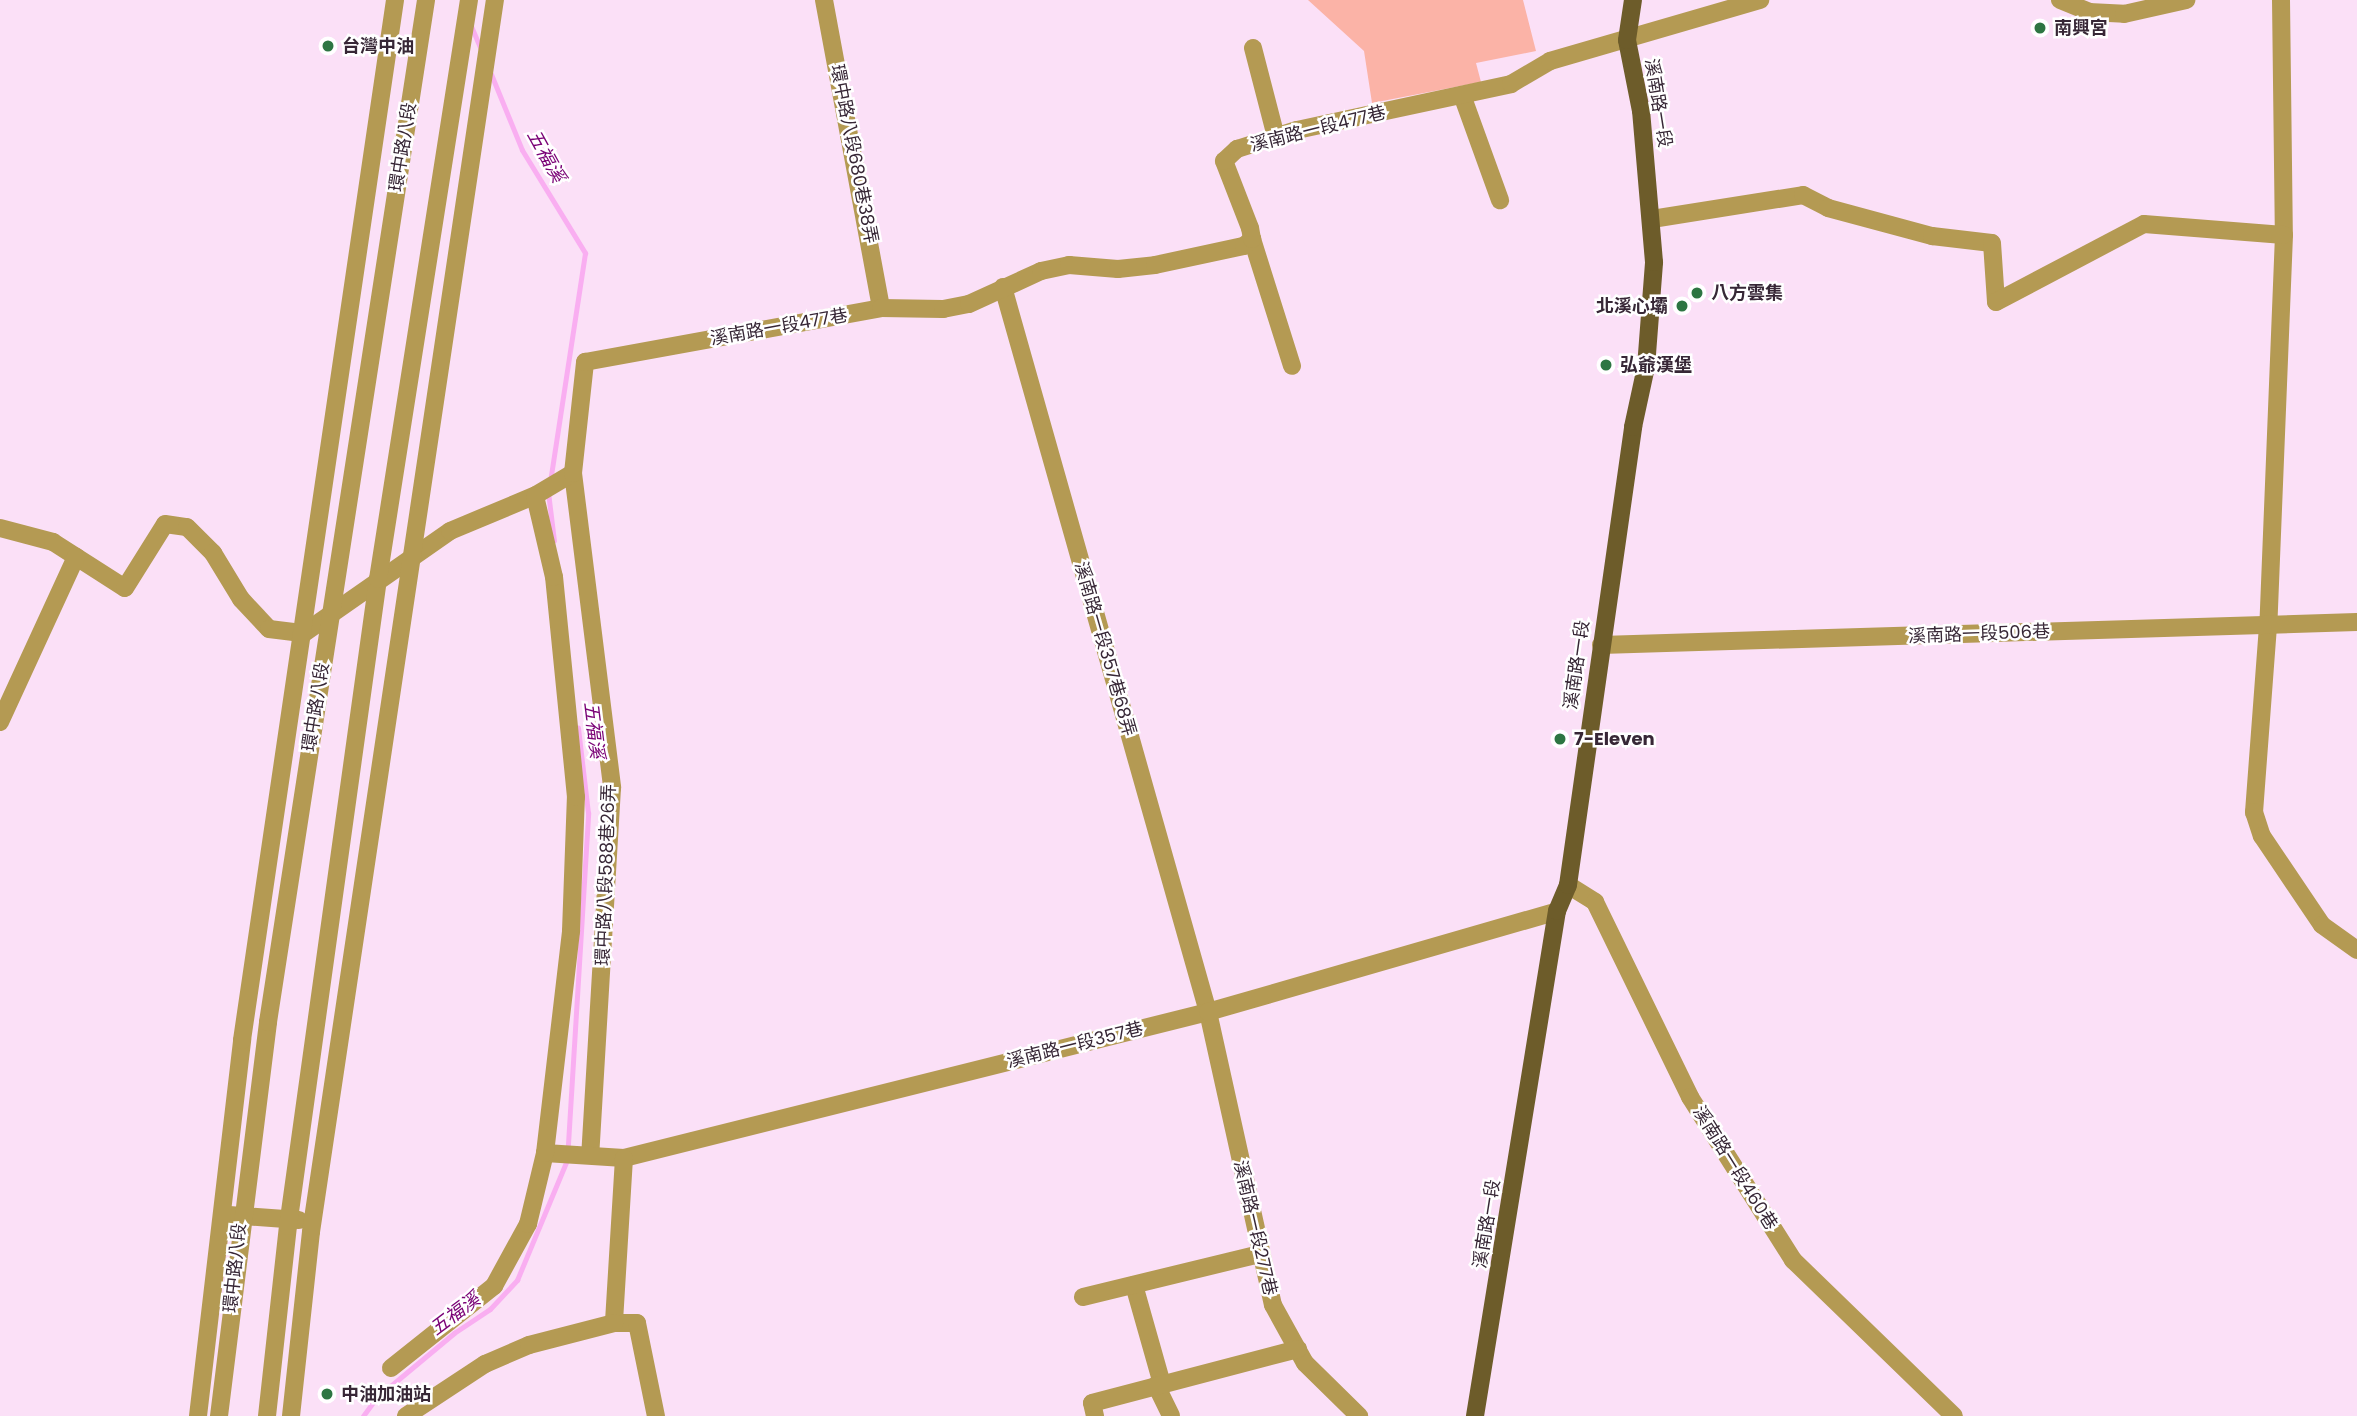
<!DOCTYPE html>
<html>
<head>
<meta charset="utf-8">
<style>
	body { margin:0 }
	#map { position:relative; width:2357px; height:1416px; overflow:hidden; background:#fbe0f7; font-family:Poppins,"Noto Sans TC",sans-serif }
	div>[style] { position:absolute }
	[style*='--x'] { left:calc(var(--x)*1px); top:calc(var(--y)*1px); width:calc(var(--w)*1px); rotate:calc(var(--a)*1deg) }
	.green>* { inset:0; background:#fbb3a7 }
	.stream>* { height:5px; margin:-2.5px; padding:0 2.5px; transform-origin:2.5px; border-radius:2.5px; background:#f9aef1 }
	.minor>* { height:18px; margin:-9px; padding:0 9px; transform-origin:9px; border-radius:9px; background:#b49a53 }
	.major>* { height:18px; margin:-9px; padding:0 9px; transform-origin:9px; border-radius:9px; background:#6d5c2a }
	.dots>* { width:19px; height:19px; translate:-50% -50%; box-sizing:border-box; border:4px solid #fff; border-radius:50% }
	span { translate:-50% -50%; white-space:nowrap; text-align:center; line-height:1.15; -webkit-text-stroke:5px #fff; paint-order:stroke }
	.poi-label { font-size:18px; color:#372736; font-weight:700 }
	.left { translate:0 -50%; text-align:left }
	.right { translate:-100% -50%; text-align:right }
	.street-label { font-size:18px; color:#372736 }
	.water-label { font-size:19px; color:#7a0276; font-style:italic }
</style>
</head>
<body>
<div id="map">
	<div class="green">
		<i style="clip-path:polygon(1308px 0,1523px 0,1536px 51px,1476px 63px,1481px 82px,1372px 103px,1364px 51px)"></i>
	</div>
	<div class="stream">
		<i style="--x:471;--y:26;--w:28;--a:67"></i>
		<i style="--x:491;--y:74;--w:82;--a:67.8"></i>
		<i style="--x:522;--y:150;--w:121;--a:58.5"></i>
		<i style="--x:585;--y:253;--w:232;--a:98.7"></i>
		<i style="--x:548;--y:492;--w:49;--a:83"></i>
		<i style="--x:363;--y:1416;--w:22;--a:-54"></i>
		<i style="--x:376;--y:1398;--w:102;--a:-39.8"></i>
		<i style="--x:454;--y:1333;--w:43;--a:-33.7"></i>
		<i style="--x:490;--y:1309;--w:40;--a:-47"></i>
		<i style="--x:517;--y:1280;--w:130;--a:-67.4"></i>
		<i style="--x:567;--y:1160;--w:348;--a:-86.5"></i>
		<i style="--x:588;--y:813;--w:86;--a:-96.7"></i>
	</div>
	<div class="minor">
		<i style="--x:824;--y:0;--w:313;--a:79.5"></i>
		<i style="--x:2060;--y:0;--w:31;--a:22"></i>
		<i style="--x:2089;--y:12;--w:35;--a:3"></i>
		<i style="--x:2124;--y:14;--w:64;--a:-12.7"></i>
		<i style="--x:2281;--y:0;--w:235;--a:89.3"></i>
		<i style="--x:2284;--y:235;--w:391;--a:92.3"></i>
		<i style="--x:2268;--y:626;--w:187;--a:94.3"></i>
		<i style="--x:2254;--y:812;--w:25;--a:72"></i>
		<i style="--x:2262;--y:836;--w:107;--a:56"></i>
		<i style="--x:2322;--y:925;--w:43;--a:35.5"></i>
		<i style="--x:1253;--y:48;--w:92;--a:75.5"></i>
		<i style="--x:1462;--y:95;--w:112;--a:70.1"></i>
		<i style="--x:1652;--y:219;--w:153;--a:-9"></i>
		<i style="--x:1803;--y:195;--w:28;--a:27"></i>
		<i style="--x:1828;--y:208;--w:108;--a:15.1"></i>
		<i style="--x:1932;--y:236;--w:60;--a:6.7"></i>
		<i style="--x:1992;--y:243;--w:59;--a:86.1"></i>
		<i style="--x:1996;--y:302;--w:167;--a:-27.8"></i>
		<i style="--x:2144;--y:224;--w:140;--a:4.5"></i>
		<i style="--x:1252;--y:239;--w:133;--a:72.5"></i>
		<i style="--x:1003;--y:287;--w:753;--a:74.21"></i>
		<i style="--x:1208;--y:1012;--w:300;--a:77.5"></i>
		<i style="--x:1273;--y:1305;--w:66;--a:61.1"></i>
		<i style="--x:1305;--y:1363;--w:76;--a:44.5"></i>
		<i style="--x:573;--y:473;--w:317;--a:82.9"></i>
		<i style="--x:612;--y:788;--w:366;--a:93.4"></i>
		<i style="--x:0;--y:528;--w:55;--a:14.8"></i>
		<i style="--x:53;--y:542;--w:85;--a:32.6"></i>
		<i style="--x:125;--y:588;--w:75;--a:-58"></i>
		<i style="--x:165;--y:524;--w:22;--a:8"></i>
		<i style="--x:187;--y:527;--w:37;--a:45"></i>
		<i style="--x:213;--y:553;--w:54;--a:58.7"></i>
		<i style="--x:241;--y:599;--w:41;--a:47"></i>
		<i style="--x:269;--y:629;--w:35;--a:7"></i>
		<i style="--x:304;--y:633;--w:178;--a:-34.9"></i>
		<i style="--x:450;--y:531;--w:93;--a:-22.7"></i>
		<i style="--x:536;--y:495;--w:43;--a:-30.7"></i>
		<i style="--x:573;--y:473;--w:112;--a:-83.8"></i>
		<i style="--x:585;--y:362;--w:301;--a:-10.3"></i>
		<i style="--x:881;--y:308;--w:62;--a:0.9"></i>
		<i style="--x:943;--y:309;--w:26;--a:-11"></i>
		<i style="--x:969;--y:304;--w:79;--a:-24.6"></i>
		<i style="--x:1041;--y:271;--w:29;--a:-12"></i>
		<i style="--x:1069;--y:265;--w:49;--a:4.7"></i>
		<i style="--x:1118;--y:269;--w:37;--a:-6"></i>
		<i style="--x:1155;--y:265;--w:91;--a:-12.1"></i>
		<i style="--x:1244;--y:246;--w:11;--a:-41"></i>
		<i style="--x:1252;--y:239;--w:11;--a:-100"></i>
		<i style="--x:1250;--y:228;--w:72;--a:-111.2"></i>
		<i style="--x:1224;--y:161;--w:18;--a:-43"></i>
		<i style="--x:1237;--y:149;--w:63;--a:-17.6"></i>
		<i style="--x:1297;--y:130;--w:219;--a:-12.1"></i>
		<i style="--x:1511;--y:84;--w:45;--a:-30.5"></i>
		<i style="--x:1550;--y:61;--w:219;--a:-16.2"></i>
		<i style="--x:1601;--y:645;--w:756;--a:-1.74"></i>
		<i style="--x:0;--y:722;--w:182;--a:-65.3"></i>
		<i style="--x:1568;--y:885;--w:32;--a:32"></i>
		<i style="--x:1595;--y:902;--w:217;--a:64"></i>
		<i style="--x:1690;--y:1097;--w:193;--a:57.7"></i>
		<i style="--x:1793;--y:1260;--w:224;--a:44.1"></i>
		<i style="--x:545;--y:1153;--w:79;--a:3.6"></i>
		<i style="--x:624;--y:1158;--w:602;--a:-14.04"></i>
		<i style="--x:1208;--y:1012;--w:363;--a:-16.1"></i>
		<i style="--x:624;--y:1158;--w:165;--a:93.5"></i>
		<i style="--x:614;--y:1323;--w:23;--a:0"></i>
		<i style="--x:637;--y:1323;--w:95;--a:78.5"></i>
		<i style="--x:229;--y:1215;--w:70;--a:4.1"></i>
		<i style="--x:1134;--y:1285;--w:103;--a:74.2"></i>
		<i style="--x:1083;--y:1297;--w:182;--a:-13.7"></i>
		<i style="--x:391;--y:1368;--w:132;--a:-38.5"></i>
		<i style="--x:494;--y:1286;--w:71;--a:-61.3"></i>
		<i style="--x:528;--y:1224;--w:73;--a:-76.5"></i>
		<i style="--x:545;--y:1153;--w:224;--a:-83.3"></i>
		<i style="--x:571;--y:931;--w:134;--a:-87.9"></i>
		<i style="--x:576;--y:797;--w:221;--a:-95.7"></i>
		<i style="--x:554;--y:577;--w:83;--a:-103.2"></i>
		<i style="--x:1156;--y:1385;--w:34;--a:64"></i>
		<i style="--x:198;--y:1416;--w:379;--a:-83.3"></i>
		<i style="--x:242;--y:1040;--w:1051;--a:-81.63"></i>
		<i style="--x:219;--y:1416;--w:397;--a:-82.9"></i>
		<i style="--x:268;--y:1022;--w:1034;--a:-81.21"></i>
		<i style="--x:267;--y:1416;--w:191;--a:-83.7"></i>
		<i style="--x:288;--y:1226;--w:653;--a:-82.08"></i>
		<i style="--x:378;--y:579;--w:586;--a:-81.07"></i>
		<i style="--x:291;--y:1416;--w:185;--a:-83.8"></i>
		<i style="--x:311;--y:1232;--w:1246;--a:-81.51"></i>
		<i style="--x:406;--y:1416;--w:95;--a:-33.4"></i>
		<i style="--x:485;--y:1364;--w:48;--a:-23.4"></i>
		<i style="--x:529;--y:1345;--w:88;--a:-14.5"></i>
		<i style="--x:1095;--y:1416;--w:13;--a:-103"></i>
		<i style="--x:1092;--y:1403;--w:213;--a:-14.7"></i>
	</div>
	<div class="major">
		<i style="--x:1475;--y:1416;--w:512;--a:-80.78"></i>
		<i style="--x:1557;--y:911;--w:28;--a:-67"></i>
		<i style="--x:1568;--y:885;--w:463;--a:-81.9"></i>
		<i style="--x:1633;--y:427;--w:61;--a:-77.8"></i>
		<i style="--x:1646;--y:367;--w:105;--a:-85.6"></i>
		<i style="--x:1654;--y:262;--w:152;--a:-94.9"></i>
		<i style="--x:1641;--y:111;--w:72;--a:-101.2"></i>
		<i style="--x:1627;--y:40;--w:40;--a:-81.5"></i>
	</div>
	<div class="dots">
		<i style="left:2040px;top:28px;background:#2d7542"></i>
		<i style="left:328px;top:46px;background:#2d7542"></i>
		<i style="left:1697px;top:293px;background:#2d7542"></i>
		<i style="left:1682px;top:306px;background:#2d7542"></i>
		<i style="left:1606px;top:365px;background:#2d7542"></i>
		<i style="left:1560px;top:739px;background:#2d7542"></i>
		<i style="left:327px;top:1394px;background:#2d7542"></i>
	</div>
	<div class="poi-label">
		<span class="left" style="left:2054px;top:28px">南興宮</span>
		<span class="left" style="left:342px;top:46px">台灣中油</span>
		<span class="left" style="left:1711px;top:293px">八方雲集</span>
		<span class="right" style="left:1668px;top:306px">北溪心壩</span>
		<span class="left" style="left:1620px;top:365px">弘爺漢堡</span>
		<span class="left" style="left:1574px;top:739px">7-Eleven</span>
		<span class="left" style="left:341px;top:1394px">中油加油站</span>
	</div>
	<div class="street-label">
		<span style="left:1658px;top:103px;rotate:81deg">溪南路一段</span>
		<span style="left:1318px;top:129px;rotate:-14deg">溪南路一段477巷</span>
		<span style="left:403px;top:147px;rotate:-81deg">環中路八段</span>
		<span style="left:854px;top:154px;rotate:79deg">環中路八段680巷38弄</span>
		<span style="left:779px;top:327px;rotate:-10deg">溪南路一段477巷</span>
		<span style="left:1979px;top:634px;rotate:-2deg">溪南路一段506巷</span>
		<span style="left:1105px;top:649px;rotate:74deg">溪南路一段357巷68弄</span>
		<span style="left:1577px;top:665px;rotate:-82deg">溪南路一段</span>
		<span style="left:316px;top:707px;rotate:-81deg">環中路八段</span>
		<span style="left:606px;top:875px;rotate:-88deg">環中路八段588巷26弄</span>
		<span style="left:1075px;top:1045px;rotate:-14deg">溪南路一段357巷</span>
		<span style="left:1735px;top:1168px;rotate:58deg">溪南路一段460巷</span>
		<span style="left:1487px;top:1224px;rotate:-81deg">溪南路一段</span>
		<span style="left:1255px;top:1228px;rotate:77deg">溪南路一段277巷</span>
		<span style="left:235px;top:1268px;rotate:-84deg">環中路八段</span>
	</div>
	<div class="water-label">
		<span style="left:546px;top:156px;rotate:61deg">五福溪</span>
		<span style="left:594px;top:730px;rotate:83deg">五福溪</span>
		<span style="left:455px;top:1314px;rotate:-37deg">五福溪</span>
	</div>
</div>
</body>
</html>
